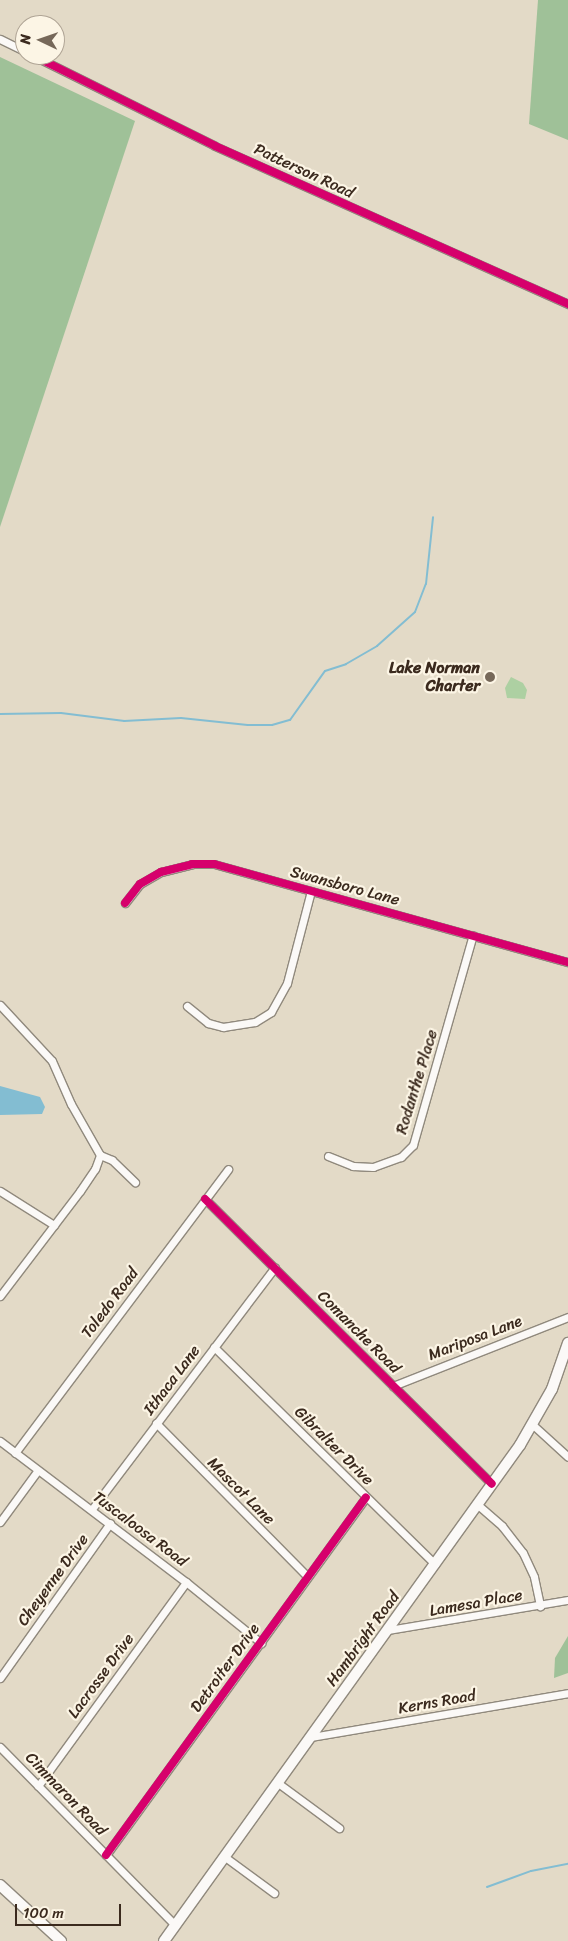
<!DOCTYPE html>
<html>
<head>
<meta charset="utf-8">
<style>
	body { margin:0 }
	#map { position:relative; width:568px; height:1941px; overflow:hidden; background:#e3dac7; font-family:Sriracha,sans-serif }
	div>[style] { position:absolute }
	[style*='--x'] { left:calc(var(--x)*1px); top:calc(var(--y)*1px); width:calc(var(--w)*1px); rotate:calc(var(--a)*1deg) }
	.green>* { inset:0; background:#add0a2 }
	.forest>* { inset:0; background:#9fc198 }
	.water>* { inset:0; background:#83bdd2 }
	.stream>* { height:2px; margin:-1px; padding:0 1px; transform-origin:1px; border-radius:1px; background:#83bdd2 }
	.roads { filter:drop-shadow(1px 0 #90897d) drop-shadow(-1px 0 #90897d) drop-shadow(0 1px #90897d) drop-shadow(0 -1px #90897d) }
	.street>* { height:7px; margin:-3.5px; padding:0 3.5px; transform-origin:3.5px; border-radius:3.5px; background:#fbf9f7 }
	.secondary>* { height:10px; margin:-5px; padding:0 5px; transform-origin:5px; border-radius:5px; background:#fbf9f7 }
	.cycleway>* { height:8px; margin:-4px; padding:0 4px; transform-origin:4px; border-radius:4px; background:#d6006c }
	.dots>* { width:14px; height:14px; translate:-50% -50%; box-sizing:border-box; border:2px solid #fcf5e5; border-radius:50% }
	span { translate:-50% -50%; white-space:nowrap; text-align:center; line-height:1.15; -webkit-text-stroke:4.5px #fcf5e5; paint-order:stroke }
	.street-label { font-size:16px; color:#3b2a1e }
	.poi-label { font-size:16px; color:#3b2a1e; font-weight:700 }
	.right { translate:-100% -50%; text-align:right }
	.north { position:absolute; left:15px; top:15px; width:50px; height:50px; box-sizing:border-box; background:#fcf5e5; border:1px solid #afa495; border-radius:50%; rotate:273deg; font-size:14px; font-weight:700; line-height:20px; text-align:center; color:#3b2a1e }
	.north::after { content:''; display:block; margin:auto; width:18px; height:22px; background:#766859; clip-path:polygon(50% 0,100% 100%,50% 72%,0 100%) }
	.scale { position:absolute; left:15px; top:1904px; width:106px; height:22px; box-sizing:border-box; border:2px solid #3b2a1e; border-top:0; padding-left:6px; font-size:15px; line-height:18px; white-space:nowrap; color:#3b2a1e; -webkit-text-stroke:4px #fcf5e5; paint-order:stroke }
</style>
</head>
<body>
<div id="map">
	<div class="green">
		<i style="clip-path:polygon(511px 677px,523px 683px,527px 690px,525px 699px,507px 698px,505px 688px)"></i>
	</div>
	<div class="forest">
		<i style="clip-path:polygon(538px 0,568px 0,568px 140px,529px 124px)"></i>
		<i style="clip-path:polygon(0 57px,135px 121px,0 527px)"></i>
		<i style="clip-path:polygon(568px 1636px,568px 1673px,554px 1678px,555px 1658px)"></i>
	</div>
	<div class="water">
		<i style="clip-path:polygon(0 1086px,40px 1097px,45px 1107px,42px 1114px,0 1115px)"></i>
	</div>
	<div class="stream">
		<i style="--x:0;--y:714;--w:61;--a:-0.9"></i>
		<i style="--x:61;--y:713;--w:64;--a:7.2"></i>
		<i style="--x:124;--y:721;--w:57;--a:-3"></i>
		<i style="--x:181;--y:718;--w:67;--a:6"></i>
		<i style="--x:248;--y:725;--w:24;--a:0"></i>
		<i style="--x:272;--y:725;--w:19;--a:-16"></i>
		<i style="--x:290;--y:720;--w:60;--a:-54.5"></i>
		<i style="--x:325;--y:671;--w:22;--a:-18"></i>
		<i style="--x:346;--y:664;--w:36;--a:-30"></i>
		<i style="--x:377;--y:646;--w:51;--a:-41.8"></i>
		<i style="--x:415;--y:612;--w:30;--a:-69"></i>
		<i style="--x:426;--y:584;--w:67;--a:-84"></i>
		<i style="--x:487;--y:1887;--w:47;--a:-20"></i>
		<i style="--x:531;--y:1871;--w:38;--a:-11"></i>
	</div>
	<div class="roads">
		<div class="street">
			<i style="--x:0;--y:39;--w:28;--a:26"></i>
			<i style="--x:32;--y:55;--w:204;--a:26.4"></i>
			<i style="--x:215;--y:146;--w:387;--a:24.1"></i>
			<i style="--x:125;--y:903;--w:24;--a:-52"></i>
			<i style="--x:140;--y:884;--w:24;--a:-30"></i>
			<i style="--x:161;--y:872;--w:32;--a:-14"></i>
			<i style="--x:192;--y:864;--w:22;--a:0"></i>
			<i style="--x:214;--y:864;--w:367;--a:15.5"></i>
			<i style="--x:0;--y:1005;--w:76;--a:47.1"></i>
			<i style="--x:52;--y:1061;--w:47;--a:66.2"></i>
			<i style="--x:71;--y:1104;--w:59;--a:60.4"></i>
			<i style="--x:100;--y:1155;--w:13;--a:23"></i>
			<i style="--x:112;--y:1160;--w:32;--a:44"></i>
			<i style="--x:187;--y:1006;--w:27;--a:39"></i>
			<i style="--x:208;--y:1023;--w:16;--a:15"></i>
			<i style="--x:223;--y:1027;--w:32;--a:-9"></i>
			<i style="--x:255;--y:1022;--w:19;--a:-32"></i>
			<i style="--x:271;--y:1012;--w:33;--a:-61"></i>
			<i style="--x:287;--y:983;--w:95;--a:-75.4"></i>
			<i style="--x:328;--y:1156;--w:27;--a:22"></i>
			<i style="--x:353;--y:1166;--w:20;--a:3"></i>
			<i style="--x:373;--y:1167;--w:30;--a:-20"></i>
			<i style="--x:401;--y:1157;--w:17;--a:-45"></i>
			<i style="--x:413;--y:1145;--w:218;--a:-74.1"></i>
			<i style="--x:0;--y:1191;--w:64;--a:32.2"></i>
			<i style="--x:205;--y:1199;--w:404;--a:44.8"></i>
			<i style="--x:0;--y:1296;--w:132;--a:-52.7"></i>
			<i style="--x:80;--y:1191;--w:27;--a:-56"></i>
			<i style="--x:95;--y:1169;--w:15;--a:-70"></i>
			<i style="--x:214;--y:1347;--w:310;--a:44.5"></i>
			<i style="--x:393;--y:1386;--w:188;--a:-21.5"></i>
			<i style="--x:156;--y:1423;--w:216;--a:45.4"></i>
			<i style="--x:533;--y:1425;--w:47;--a:42.4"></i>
			<i style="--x:0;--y:1441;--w:233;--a:37.2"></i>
			<i style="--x:186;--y:1582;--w:97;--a:39.1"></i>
			<i style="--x:15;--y:1453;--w:355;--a:-53.1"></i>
			<i style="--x:478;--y:1505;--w:32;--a:41"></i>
			<i style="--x:502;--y:1526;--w:34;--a:52"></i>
			<i style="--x:523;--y:1553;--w:26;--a:65"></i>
			<i style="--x:534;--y:1577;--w:30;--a:78"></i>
			<i style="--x:92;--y:1509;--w:303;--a:-52.9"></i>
			<i style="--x:0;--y:1522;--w:64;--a:-53.8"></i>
			<i style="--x:388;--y:1630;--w:182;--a:-9.5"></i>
			<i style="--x:0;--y:1678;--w:190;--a:-54.6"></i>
			<i style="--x:311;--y:1737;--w:261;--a:-9.7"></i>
			<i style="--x:0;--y:1747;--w:250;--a:45.5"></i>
			<i style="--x:278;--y:1783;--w:76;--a:36.4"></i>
			<i style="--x:38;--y:1786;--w:252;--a:-54"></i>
			<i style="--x:106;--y:1855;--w:442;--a:-54"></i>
			<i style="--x:225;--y:1857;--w:61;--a:36.3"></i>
		</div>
		<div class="secondary">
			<i style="--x:0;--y:1885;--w:83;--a:42.6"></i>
			<i style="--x:164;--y:1941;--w:611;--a:-54.33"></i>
			<i style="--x:520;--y:1445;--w:64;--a:-60.3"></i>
			<i style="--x:552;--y:1389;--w:49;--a:-70.8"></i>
		</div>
	</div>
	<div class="cycleway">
		<i style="--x:32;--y:55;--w:204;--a:26.4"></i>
		<i style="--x:215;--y:146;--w:387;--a:24.1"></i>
		<i style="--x:125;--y:903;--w:24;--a:-52"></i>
		<i style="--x:140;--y:884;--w:24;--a:-30"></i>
		<i style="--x:161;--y:872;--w:32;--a:-14"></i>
		<i style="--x:192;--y:864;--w:22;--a:0"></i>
		<i style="--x:214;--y:864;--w:367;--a:15.5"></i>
		<i style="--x:205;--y:1199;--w:404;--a:44.8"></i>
		<i style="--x:106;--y:1855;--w:442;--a:-54"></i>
	</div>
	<div class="dots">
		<i style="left:490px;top:677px;background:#766859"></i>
	</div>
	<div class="street-label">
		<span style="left:304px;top:171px;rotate:25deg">Patterson Road</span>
		<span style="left:345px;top:886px;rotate:15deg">Swansboro Lane</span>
		<span style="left:417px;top:1082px;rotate:-73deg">Rodanthe Place</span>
		<span style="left:110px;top:1303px;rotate:-53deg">Toledo Road</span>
		<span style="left:359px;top:1332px;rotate:45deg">Comanche Road</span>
		<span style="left:475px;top:1338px;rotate:-21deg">Mariposa Lane</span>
		<span style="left:172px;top:1380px;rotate:-53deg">Ithaca Lane</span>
		<span style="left:334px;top:1446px;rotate:45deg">Gibralter Drive</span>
		<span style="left:241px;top:1491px;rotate:45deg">Mascot Lane</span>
		<span style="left:140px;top:1529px;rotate:37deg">Tuscaloosa Road</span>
		<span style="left:53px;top:1580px;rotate:-54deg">Cheyenne Drive</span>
		<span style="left:476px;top:1603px;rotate:-10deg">Lamesa Place</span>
		<span style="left:363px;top:1639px;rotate:-54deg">Hambright Road</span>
		<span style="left:225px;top:1668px;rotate:-54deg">Detroiter Drive</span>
		<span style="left:101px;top:1676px;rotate:-54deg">Lacrosse Drive</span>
		<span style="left:437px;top:1702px;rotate:-10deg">Kerns Road</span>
		<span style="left:66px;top:1794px;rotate:46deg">Cimmaron Road</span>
	</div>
	<div class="poi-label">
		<span class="right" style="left:480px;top:677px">Lake Norman<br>Charter</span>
	</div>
	<div class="north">N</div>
	<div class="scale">100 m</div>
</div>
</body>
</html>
